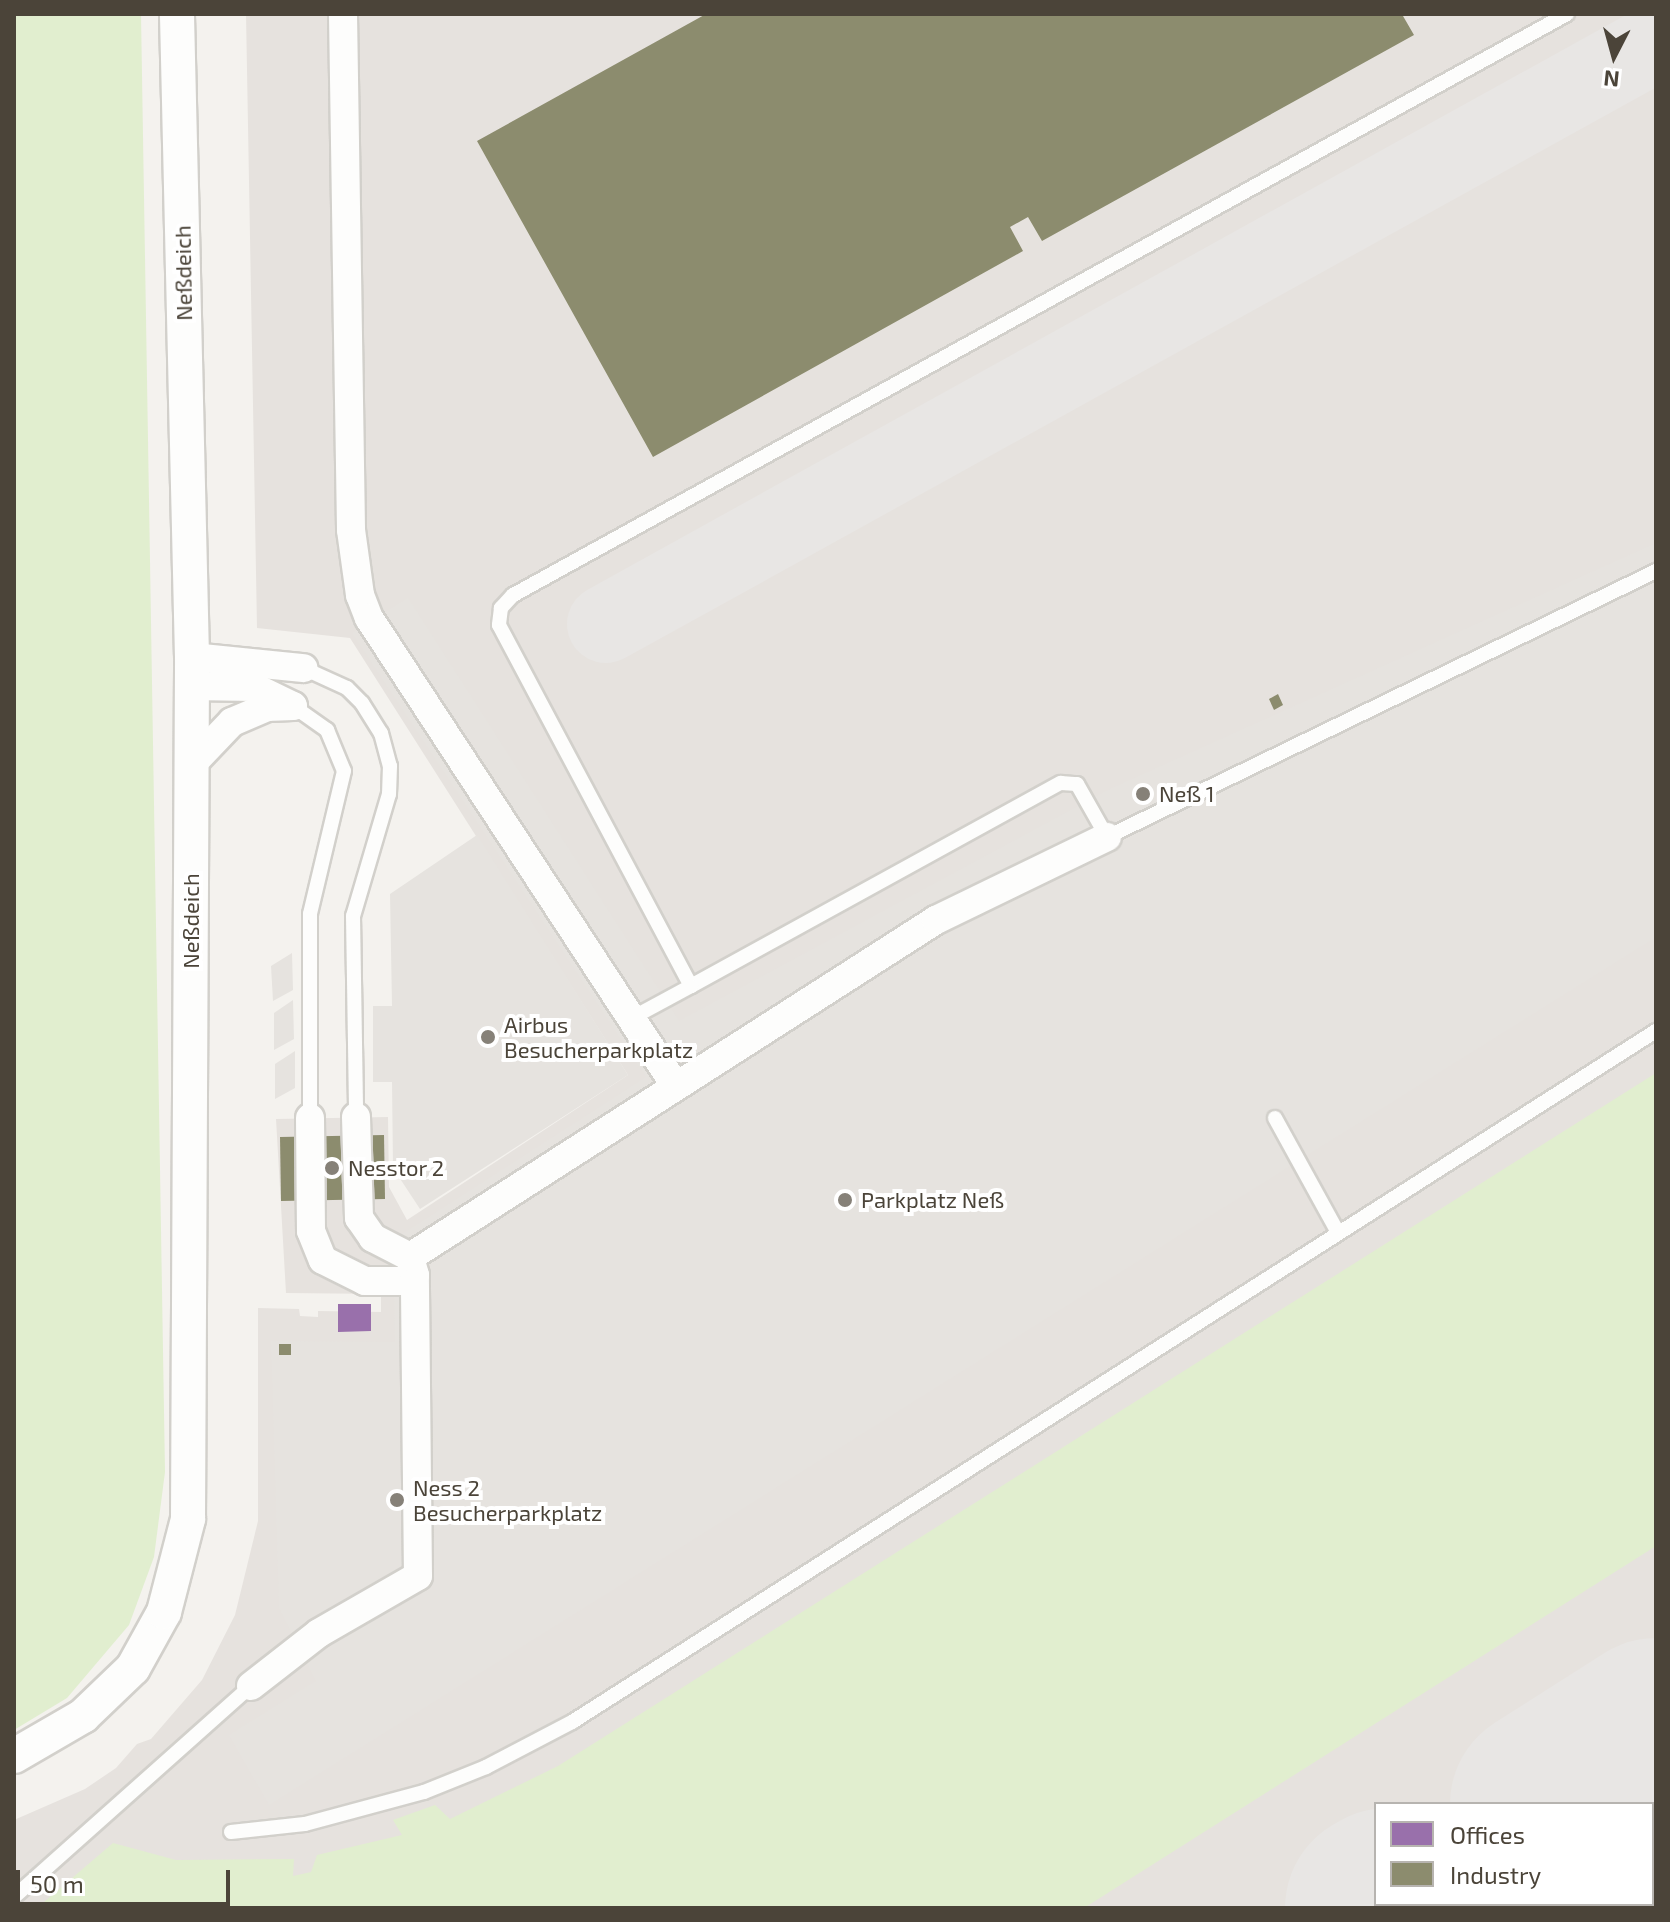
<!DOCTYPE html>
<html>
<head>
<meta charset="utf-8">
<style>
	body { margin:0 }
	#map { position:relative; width:1670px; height:1922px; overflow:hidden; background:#f4f2ee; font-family:"Exo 2",sans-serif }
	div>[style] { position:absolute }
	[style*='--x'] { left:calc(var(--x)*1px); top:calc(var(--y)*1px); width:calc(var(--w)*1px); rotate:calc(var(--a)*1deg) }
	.industrial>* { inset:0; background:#e6e2de }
	.green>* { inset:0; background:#e1eecf }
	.parking>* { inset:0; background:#e6e3df }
	.offices>* { inset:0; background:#9970ab }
	.industry>* { inset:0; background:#8c8c6e }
	.taxiway>* { height:78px; margin:-39px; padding:0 39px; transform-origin:39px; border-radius:39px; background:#e8e6e4 }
	.runway>* { height:192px; margin:-96px; padding:0 96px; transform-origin:96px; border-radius:96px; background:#e8e6e4 }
	.roads { filter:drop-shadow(2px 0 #d2d0cb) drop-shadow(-2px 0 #d2d0cb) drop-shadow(0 2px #d2d0cb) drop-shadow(0 -2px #d2d0cb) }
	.service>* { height:14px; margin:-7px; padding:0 7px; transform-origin:7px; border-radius:7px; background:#fdfdfc }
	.minor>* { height:28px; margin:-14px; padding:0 14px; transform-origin:14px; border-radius:14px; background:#fdfdfc }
	.tertiary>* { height:34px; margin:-17px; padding:0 17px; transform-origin:17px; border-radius:17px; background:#fdfdfc }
	.dots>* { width:22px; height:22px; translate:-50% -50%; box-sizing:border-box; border:4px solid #fff; border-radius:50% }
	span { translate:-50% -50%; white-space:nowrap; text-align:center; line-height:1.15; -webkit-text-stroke:8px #fff; paint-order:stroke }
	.street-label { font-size:22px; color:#4b4439 }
	.poi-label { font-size:22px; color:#4b4439 }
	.left { translate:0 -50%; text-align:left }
	.frame { position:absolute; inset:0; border:16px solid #4b4439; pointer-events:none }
	.legend { position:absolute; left:1374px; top:1802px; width:280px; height:104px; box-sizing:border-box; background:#fff; border:2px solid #b7b4b0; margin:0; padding:10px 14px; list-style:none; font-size:24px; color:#4b4439 }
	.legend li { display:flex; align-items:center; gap:16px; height:40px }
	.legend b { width:40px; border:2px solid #b7b4b0 }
	.north { position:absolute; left:1574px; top:16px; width:80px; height:80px; -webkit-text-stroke:6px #fff; paint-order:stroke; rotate:186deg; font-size:22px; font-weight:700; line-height:32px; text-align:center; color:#4b4439 }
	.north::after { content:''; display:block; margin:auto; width:28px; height:36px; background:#4b4439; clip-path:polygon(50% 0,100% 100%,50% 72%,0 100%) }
	.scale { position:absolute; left:16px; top:1870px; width:214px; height:36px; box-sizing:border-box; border:4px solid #4b4439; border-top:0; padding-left:10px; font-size:24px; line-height:28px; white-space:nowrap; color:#4b4439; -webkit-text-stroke:6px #fff; paint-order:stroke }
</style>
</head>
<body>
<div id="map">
	<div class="industrial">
		<i style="clip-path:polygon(evenodd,246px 14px,1656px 14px,1656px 1908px,14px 1908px,14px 1820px,85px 1789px,116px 1768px,137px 1744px,151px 1739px,202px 1680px,235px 1615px,258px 1521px,258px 1308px,299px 1309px,300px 1316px,318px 1317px,318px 1311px,381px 1312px,381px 1294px,286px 1293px,276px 1119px,388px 1117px,389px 1187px,407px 1220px,628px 1075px,350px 638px,257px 628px,246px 14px,1376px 1804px,1652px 1804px,1652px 1904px,1376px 1904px,1376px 1804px)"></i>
	</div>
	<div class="green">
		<i style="clip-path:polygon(14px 14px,141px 14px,165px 1472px,154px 1557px,129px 1625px,67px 1698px,14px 1730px)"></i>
		<i style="clip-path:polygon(1656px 1073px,1656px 1546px,1084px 1908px,37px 1908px,113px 1843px,176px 1860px,294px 1859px,293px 1876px,311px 1872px,317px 1855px,402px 1835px,393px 1820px,435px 1805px,450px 1819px,558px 1766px)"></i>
	</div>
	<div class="parking">
		<i style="clip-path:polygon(1656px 543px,1656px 937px,269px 1805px,229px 1735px,316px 1681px,279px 1608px,271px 1341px,395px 1342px,393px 1240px,646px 1077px,352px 633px,408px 598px,679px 1021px,1110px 789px)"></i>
		<i style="clip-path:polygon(477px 835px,628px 1075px,420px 1209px,393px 1168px,392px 1082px,373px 1082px,373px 1006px,392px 1006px,390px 894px)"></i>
		<i style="clip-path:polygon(292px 953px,293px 990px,273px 1001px,271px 966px)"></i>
		<i style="clip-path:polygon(293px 1000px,294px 1039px,274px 1050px,274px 1013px)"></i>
		<i style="clip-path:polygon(295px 1051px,295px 1088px,275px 1099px,275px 1064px)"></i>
	</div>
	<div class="offices">
		<i style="clip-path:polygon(338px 1304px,371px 1304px,371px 1331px,338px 1332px)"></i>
	</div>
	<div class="industry">
		<i style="clip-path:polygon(706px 14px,1407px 14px,1403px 16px,1414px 35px,1042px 241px,1028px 217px,1010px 227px,1023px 251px,653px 457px,477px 141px)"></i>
		<i style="clip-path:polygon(1278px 694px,1283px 705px,1274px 710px,1269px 699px)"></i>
		<i style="clip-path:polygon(384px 1135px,385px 1199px,281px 1201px,280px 1137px)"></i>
		<i style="clip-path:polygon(279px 1344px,291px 1344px,291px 1355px,279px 1355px)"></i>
	</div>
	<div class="taxiway">
		<i style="--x:606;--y:624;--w:1200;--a:-28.96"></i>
		<i style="--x:1599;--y:1804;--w:34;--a:-76"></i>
		<i style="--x:1607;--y:1771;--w:32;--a:-41"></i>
		<i style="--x:1588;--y:1904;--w:6;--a:45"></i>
	</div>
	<div class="runway">
		<i style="--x:1546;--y:1804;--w:130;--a:-32.5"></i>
		<i style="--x:1381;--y:1908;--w:8;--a:-30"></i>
	</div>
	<div class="roads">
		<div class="service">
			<i style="--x:1567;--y:14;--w:1204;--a:151.13"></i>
			<i style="--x:513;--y:595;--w:18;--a:133"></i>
			<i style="--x:501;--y:608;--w:17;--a:97"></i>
			<i style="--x:499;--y:625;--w:409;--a:62"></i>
			<i style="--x:691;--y:986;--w:422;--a:-28.8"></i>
			<i style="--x:1061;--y:783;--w:16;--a:4"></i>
			<i style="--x:1077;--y:784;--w:61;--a:60.5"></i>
			<i style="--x:1107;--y:837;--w:610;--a:-25.85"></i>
			<i style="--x:303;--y:668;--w:48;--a:24.4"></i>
			<i style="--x:347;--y:688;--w:21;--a:45"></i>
			<i style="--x:362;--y:703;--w:36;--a:58"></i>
			<i style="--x:381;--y:733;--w:34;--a:75"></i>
			<i style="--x:390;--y:766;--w:28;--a:92"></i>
			<i style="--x:389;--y:794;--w:127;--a:106.4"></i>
			<i style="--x:353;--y:916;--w:201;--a:89.1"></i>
			<i style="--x:293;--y:706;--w:42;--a:35.2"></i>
			<i style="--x:327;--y:730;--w:44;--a:67.5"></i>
			<i style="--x:344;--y:771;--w:147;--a:103.4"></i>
			<i style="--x:310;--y:914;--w:204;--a:90"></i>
			<i style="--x:630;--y:1019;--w:69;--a:-28.4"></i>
			<i style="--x:1275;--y:1118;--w:129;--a:61.2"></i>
			<i style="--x:231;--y:1832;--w:74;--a:-6.2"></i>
			<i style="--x:305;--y:1824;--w:123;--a:-15.1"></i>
			<i style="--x:424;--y:1792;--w:67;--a:-22"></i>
			<i style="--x:486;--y:1767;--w:97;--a:-27.6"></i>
			<i style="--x:572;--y:1722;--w:1286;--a:-32.52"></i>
			<i style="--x:14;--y:1897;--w:317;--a:-41.7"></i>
		</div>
		<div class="minor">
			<i style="--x:343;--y:14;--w:516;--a:89.11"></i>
			<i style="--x:351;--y:530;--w:66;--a:82.1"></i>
			<i style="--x:360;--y:595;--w:25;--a:69"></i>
			<i style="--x:369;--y:618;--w:558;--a:56.77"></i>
			<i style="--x:192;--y:657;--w:112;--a:5.7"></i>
			<i style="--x:192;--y:686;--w:62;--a:0.9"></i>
			<i style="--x:254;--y:687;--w:43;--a:26"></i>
			<i style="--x:192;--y:764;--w:58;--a:-46.4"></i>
			<i style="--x:232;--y:722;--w:38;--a:-23"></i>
			<i style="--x:267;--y:707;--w:26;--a:-2"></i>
			<i style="--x:310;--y:1118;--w:113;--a:89.5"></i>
			<i style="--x:311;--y:1231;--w:31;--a:68"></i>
			<i style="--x:323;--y:1260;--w:47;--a:26.6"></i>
			<i style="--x:365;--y:1281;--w:36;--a:0"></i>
			<i style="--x:401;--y:1281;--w:15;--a:-23"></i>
			<i style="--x:410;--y:1257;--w:625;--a:-32.65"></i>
			<i style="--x:936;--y:920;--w:190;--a:-25.9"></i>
			<i style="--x:251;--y:1686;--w:86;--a:-37.9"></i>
			<i style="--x:319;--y:1633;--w:114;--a:-29.9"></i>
			<i style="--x:418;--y:1576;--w:301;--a:-90.6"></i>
			<i style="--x:415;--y:1275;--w:19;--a:-106"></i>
			<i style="--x:410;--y:1257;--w:42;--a:-152.8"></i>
			<i style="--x:373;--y:1238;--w:24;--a:-125"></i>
			<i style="--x:359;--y:1218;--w:101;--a:-91.7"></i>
		</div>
		<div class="tertiary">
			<i style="--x:14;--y:1756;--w:80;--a:-30.1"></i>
			<i style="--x:83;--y:1716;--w:69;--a:-43.8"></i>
			<i style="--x:133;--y:1668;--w:64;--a:-61"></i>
			<i style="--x:164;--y:1612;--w:96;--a:-75.5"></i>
			<i style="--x:188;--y:1519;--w:862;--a:-89.73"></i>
			<i style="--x:192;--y:657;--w:643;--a:-91.34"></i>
		</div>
	</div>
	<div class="dots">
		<i style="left:1143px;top:794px;background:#868178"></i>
		<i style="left:488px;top:1037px;background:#868178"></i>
		<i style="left:332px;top:1168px;background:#868178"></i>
		<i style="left:845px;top:1200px;background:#868178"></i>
		<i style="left:397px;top:1500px;background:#868178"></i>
	</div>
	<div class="street-label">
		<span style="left:183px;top:273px;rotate:-91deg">Neßdeich</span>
		<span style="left:191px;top:921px;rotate:-90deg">Neßdeich</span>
	</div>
	<div class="poi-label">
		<span class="left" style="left:1159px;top:794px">Neß 1</span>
		<span class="left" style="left:504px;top:1037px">Airbus<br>Besucherparkplatz</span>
		<span class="left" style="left:348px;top:1168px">Nesstor 2</span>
		<span class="left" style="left:861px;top:1200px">Parkplatz Neß</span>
		<span class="left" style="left:413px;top:1500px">Ness 2<br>Besucherparkplatz</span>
	</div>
	<div class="frame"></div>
	<ul class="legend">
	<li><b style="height:22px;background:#9970ab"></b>Offices</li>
	<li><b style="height:22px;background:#8c8c6e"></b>Industry</li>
	</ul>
	<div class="north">N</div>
	<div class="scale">50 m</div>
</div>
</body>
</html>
